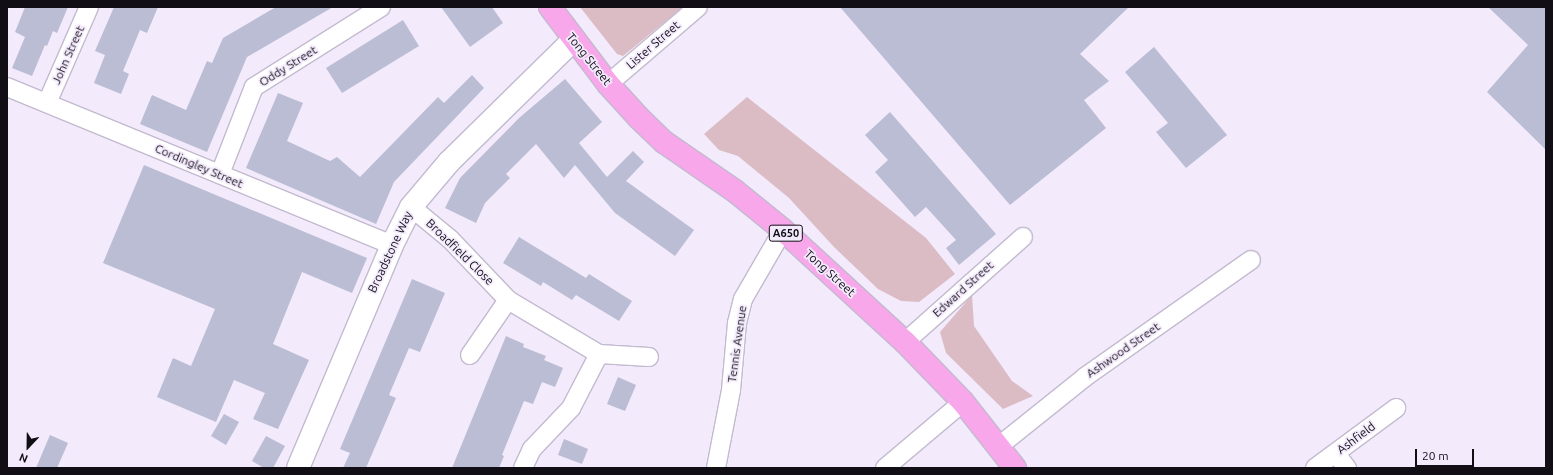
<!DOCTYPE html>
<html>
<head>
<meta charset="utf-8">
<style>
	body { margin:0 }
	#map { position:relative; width:1553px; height:475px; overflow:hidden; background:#f3eafc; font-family:Ubuntu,sans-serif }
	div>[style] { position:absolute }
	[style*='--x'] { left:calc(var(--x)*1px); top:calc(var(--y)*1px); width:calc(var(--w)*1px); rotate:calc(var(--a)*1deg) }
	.green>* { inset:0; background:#dbbcc4 }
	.building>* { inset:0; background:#babdd3 }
	.roads { filter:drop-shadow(1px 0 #c3bacf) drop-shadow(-1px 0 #c3bacf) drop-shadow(0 1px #c3bacf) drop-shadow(0 -1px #c3bacf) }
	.minor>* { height:18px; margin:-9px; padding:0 9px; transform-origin:9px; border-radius:9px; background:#fff }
	.tertiary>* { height:22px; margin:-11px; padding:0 11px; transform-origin:11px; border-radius:11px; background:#fff }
	.trunk>* { height:22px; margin:-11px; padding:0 11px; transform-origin:11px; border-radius:11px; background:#f8a7eb }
	span { translate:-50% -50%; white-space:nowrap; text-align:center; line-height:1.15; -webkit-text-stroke:3.5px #f3eafc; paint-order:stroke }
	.shield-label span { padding:1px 3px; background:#f3eafc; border:1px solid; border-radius:3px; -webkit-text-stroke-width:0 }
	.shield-label { font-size:11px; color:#110e15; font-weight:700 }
	.street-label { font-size:12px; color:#110e15 }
	.frame { position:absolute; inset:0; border:8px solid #110e15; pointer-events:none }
	.north { position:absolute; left:8px; top:427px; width:40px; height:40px; -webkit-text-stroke:3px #f3eafc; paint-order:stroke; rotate:202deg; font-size:11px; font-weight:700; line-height:16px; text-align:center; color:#110e15 }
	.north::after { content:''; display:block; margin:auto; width:14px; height:18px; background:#110e15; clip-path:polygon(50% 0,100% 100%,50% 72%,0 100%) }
	.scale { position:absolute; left:1415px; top:449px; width:59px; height:18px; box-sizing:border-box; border:2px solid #110e15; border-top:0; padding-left:5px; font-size:12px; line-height:14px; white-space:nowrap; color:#110e15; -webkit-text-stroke:3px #f3eafc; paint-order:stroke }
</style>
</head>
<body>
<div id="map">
	<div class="green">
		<i style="clip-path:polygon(580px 7px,683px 7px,623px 56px,617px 54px)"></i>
		<i style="clip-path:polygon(747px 97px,926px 238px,955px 274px,919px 302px,901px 301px,878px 289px,834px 247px,789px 198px,738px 156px,719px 150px,704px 134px)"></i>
		<i style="clip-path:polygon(972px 295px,974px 326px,1012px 381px,1033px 396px,1003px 409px,946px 353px,940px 332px)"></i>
	</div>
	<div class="building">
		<i style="clip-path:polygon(25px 7px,68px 7px,57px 33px,53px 31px,47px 46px,45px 45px,32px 76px,12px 68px,25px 37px,15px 32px)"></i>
		<i style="clip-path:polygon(114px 7px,158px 7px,147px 33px,140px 30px,123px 71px,129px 74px,121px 94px,94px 83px,105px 55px,95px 51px)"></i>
		<i style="clip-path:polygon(276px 7px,333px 7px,247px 57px,207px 152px,140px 124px,152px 95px,186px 110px,207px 61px,212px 63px,223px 38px)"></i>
		<i style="clip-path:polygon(441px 7px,492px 7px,503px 23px,470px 47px)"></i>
		<i style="clip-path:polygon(840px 7px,1129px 7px,1080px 54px,1109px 81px,1084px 100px,1106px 128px,1010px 205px)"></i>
		<i style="clip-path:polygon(1488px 7px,1546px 7px,1546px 150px,1487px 92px,1528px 45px)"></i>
		<i style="clip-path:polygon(403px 20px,419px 46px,342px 93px,326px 68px)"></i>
		<i style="clip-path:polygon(1154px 47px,1227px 135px,1186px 168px,1156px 132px,1168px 123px,1125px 72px)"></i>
		<i style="clip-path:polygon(472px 75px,484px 88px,394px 182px,376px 224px,246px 168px,278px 93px,303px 103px,287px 141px,330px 161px,337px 157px,360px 177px,438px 97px,444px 103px)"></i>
		<i style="clip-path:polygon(565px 79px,602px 122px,579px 143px,607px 177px,633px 151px,644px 162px,626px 181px,694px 230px,675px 256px,615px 213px,575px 165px,564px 178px,536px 144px,506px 174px,510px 178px,485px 203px,476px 223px,445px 208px,460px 178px,519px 118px)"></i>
		<i style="clip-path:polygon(890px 112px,996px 234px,959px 265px,946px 248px,956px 240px,926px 207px,915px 217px,875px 172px,888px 160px,865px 135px)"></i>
		<i style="clip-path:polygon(144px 165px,367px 258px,352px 293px,302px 272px,273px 344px,309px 360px,278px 429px,253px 419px,265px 393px,234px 380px,216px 422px,157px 397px,173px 358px,191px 366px,215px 309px,103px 263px)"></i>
		<i style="clip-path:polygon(519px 237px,586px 278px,589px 274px,632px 301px,619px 321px,576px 295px,572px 300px,543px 282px,541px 286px,503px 263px)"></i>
		<i style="clip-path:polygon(412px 279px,445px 293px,420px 352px,409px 348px,389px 395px,396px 398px,366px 468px,343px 468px,350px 453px,340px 449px)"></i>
		<i style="clip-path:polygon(506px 336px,524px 344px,523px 347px,546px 356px,544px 360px,563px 368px,555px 387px,542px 382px,533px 404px,524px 401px,502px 455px,504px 456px,499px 468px,452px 468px)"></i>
		<i style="clip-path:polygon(618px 377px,636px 385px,625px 411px,607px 404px)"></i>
		<i style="clip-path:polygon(224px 414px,239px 422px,226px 445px,211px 436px)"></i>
		<i style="clip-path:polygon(50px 435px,68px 443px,57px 468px,36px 468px)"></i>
		<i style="clip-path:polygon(266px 436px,285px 446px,273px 468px,264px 468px,252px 461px)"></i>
		<i style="clip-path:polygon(564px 439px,588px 449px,582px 464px,558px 455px)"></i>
	</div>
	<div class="roads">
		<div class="minor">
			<i style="--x:608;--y:84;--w:118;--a:-40.5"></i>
			<i style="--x:7;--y:87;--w:416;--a:22.3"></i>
			<i style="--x:47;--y:103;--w:105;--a:-66.4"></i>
			<i style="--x:220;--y:174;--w:93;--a:-68.7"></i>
			<i style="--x:254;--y:87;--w:150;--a:-32.2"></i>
			<i style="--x:411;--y:207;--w:50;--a:39.4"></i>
			<i style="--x:450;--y:239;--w:84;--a:46.4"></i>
			<i style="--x:508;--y:300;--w:106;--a:30.7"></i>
			<i style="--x:599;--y:354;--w:50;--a:3.4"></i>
			<i style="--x:905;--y:342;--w:158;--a:-41.7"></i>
			<i style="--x:470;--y:355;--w:67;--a:-55.4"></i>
			<i style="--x:999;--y:446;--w:110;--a:-38.7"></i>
			<i style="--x:1085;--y:377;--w:203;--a:-35.2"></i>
			<i style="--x:1336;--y:454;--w:18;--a:52"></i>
			<i style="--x:523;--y:468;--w:21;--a:-65"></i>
			<i style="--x:532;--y:449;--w:57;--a:-46.4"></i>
			<i style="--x:571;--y:408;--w:61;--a:-62.6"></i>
			<i style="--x:716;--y:468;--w:79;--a:-79.1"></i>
			<i style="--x:731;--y:390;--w:67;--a:-84.9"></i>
			<i style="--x:737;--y:323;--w:25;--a:-76"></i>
			<i style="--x:743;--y:299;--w:80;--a:-59.9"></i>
			<i style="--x:885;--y:468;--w:102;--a:-40.2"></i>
			<i style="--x:1315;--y:468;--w:101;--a:-36.5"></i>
		</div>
		<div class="tertiary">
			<i style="--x:298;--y:468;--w:242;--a:-67.1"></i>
			<i style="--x:392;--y:245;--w:42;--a:-63.4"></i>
			<i style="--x:411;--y:207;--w:59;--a:-49.8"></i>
			<i style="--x:449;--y:162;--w:174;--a:-44.5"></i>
		</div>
		<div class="trunk">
			<i style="--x:550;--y:7;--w:96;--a:53"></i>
			<i style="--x:608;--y:84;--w:46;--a:47.6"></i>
			<i style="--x:639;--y:118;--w:35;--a:44"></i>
			<i style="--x:664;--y:142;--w:86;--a:34.6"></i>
			<i style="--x:735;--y:191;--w:62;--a:39.1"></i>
			<i style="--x:783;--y:230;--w:166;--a:42.6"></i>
			<i style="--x:905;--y:342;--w:83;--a:46"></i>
			<i style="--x:963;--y:402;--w:84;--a:51.8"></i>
		</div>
	</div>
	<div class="shield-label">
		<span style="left:786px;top:233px">A650</span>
	</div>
	<div class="street-label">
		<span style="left:653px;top:45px;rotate:-41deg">Lister Street</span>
		<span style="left:68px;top:55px;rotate:-66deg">John Street</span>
		<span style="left:589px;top:59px;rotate:51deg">Tong Street</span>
		<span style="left:288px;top:66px;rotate:-32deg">Oddy Street</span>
		<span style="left:199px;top:166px;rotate:23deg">Cordingley Street</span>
		<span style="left:390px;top:252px;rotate:-65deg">Broadstone Way</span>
		<span style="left:460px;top:252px;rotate:44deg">Broadfield Close</span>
		<span style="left:830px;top:273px;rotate:42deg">Tong Street</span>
		<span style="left:963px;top:289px;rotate:-42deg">Edward Street</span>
		<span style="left:737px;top:344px;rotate:-82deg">Tennis Avenue</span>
		<span style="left:1123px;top:350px;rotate:-35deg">Ashwood Street</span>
		<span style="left:1356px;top:438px;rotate:-37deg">Ashfield</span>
	</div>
	<div class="frame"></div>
	<div class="north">N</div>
	<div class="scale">20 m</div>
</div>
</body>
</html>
